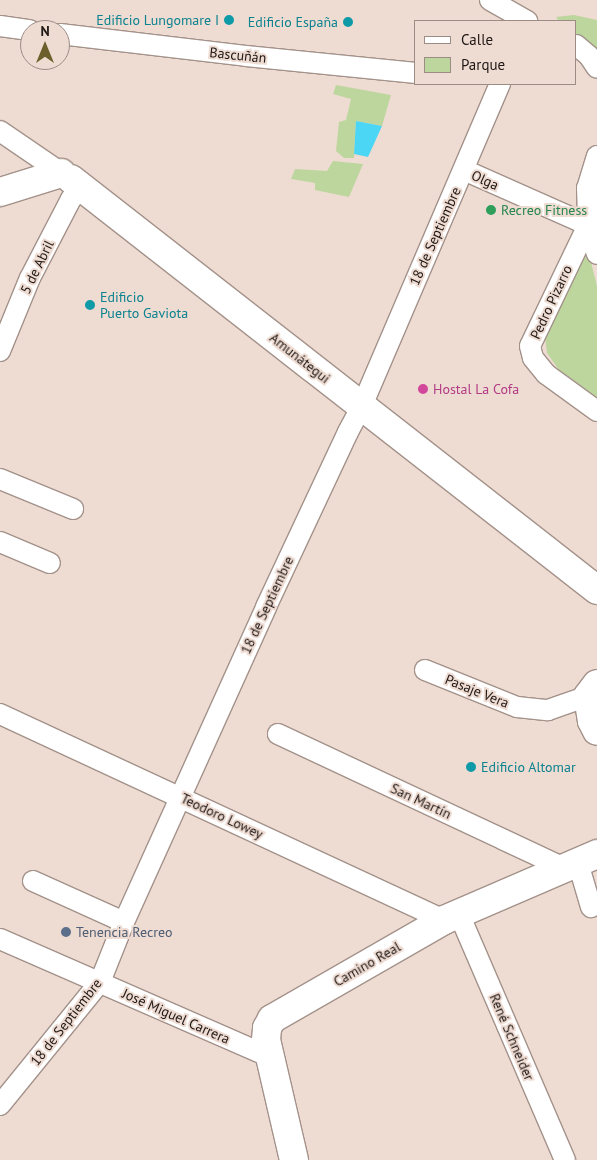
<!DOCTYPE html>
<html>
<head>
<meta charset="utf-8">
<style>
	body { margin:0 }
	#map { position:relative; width:597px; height:1160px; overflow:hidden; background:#eedbd2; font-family:"PT Sans",sans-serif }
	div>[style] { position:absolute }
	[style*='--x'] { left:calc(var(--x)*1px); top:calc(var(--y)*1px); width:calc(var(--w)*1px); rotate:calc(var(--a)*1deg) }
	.green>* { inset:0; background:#bdd69d }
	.water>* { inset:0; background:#4bd6f6 }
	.roads { filter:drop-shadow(1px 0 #a3928a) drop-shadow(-1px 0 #a3928a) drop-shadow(0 1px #a3928a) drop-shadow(0 -1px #a3928a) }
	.street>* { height:20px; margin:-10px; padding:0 10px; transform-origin:10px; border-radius:10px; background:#fff }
	.secondary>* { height:28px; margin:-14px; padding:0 14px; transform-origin:14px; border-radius:14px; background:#fff }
	.dots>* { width:14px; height:14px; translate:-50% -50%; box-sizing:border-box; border:2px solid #eedbd2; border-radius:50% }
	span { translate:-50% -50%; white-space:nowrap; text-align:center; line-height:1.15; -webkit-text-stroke:4px #eedbd2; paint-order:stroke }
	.culture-label { font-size:14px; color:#0d838f }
	.right { translate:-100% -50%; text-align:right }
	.left { translate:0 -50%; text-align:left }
	.street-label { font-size:14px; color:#1e1714 }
	.leisure-label { font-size:14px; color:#27864d }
	.hotel-label { font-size:14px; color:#b23c85 }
	.service-label { font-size:14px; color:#4e5e75 }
	.legend { position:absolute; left:414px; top:20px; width:162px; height:65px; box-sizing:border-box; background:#eedbd2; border:1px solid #9b8d86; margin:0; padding:6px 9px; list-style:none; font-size:15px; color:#1e1714 }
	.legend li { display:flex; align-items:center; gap:10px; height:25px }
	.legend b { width:25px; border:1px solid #9b8d86 }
	.north { position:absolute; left:20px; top:20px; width:50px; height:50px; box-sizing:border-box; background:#eedbd2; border:1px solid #9b8d86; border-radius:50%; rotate:0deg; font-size:14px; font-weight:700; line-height:20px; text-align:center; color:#1e1714 }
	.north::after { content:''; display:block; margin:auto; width:18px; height:22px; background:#6c5f2c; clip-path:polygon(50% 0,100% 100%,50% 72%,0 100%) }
</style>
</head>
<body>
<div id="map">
	<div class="green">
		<i style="clip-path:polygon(574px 15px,597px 20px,597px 50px,576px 35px,576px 21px,559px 21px,556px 17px)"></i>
		<i style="clip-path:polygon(336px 85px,391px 95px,382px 126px,356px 121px,354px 158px,344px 158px,336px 151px,339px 122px,346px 120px,351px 99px,333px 94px)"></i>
		<i style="clip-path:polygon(333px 161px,363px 164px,349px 197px,315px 190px,315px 183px,291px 179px,295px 169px,327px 171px)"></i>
		<i style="clip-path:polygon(582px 252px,590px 258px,597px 286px,597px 397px,559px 370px,547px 353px,545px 337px)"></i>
	</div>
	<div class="water">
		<i style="clip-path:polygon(356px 121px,382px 126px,368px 157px,354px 154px)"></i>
	</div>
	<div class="roads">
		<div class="street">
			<i style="--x:490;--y:0;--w:43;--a:29.6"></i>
			<i style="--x:0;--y:26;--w:30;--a:8"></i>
			<i style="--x:60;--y:34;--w:187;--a:6.7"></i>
			<i style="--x:246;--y:56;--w:171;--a:5.7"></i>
			<i style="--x:576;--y:45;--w:17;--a:40"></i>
			<i style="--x:589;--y:56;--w:14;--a:56"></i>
			<i style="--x:0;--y:131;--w:83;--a:34.3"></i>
			<i style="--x:597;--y:156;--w:34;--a:107"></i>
			<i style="--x:587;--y:188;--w:37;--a:88"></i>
			<i style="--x:588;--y:225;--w:30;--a:73"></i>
			<i style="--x:464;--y:170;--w:136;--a:23.9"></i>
			<i style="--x:588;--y:225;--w:134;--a:115.6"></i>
			<i style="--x:530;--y:346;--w:12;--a:76"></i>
			<i style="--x:533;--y:358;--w:21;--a:51"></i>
			<i style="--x:546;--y:374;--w:63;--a:36"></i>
			<i style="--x:0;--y:351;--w:79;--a:-67.7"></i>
			<i style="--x:30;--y:278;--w:89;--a:-62.6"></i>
			<i style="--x:71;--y:199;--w:16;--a:-50"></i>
			<i style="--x:0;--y:479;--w:79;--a:22.3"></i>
			<i style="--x:0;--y:542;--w:54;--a:22.8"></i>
			<i style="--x:425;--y:670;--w:99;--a:21.9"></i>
			<i style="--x:517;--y:707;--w:31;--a:6"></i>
			<i style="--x:548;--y:710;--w:42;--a:-19.3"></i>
			<i style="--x:0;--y:714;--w:489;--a:24.9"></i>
			<i style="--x:278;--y:734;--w:316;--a:25.1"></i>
			<i style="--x:578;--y:863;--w:46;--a:73.5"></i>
			<i style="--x:33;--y:881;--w:100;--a:24.3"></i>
			<i style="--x:459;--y:914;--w:268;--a:66.7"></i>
			<i style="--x:0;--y:939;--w:295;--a:23.6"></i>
			<i style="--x:0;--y:1105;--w:159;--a:-50.9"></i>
			<i style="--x:100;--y:982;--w:65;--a:-68.2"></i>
			<i style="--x:124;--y:922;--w:346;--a:-65.7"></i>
			<i style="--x:266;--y:607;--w:193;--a:-64.9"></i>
			<i style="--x:348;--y:432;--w:27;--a:-62"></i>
			<i style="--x:361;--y:408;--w:353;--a:-66.8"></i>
		</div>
		<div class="secondary">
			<i style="--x:71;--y:179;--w:668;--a:38"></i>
			<i style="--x:0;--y:192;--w:64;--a:-17.3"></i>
			<i style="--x:597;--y:684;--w:15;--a:127"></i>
			<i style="--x:588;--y:696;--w:25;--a:81"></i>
			<i style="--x:592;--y:721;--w:11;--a:63"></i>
			<i style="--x:294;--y:1160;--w:123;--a:-103.1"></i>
			<i style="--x:266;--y:1040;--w:12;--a:-85"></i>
			<i style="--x:267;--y:1028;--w:10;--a:-61"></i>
			<i style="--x:272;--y:1019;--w:198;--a:-29.9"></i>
			<i style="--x:444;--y:920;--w:167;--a:-23.3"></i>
		</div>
	</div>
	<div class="dots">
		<i style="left:229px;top:20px;background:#0f9aa8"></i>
		<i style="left:348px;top:22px;background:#0f9aa8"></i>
		<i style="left:491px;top:210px;background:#2e9e5b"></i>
		<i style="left:90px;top:305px;background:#0f9aa8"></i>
		<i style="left:423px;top:389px;background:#d1479c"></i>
		<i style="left:471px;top:767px;background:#0f9aa8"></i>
		<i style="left:66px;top:932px;background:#5c6f8a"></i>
	</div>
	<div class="culture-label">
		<span class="right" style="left:219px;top:20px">Edificio Lungomare I</span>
		<span class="right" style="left:338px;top:22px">Edificio España</span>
		<span class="left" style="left:100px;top:305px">Edificio<br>Puerto Gaviota</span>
		<span class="left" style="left:481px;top:767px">Edificio Altomar</span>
	</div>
	<div class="street-label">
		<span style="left:238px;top:55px;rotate:6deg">Bascuñán</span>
		<span style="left:485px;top:180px;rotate:24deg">Olga</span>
		<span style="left:435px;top:236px;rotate:-66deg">18 de Septiembre</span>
		<span style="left:37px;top:267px;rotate:-64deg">5 de Abril</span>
		<span style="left:551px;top:302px;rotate:-65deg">Pedro Pizarro</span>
		<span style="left:300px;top:358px;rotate:38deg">Amunátegui</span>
		<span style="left:267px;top:605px;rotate:-65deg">18 de Septiembre</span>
		<span style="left:477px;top:691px;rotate:22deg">Pasaje Vera</span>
		<span style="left:421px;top:801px;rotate:25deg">San Martín</span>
		<span style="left:222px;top:816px;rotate:25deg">Teodoro Lowey</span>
		<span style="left:367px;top:964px;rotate:-30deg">Camino Real</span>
		<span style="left:176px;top:1016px;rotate:24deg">José Miguel Carrera</span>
		<span style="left:66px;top:1022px;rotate:-52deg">18 de Septiembre</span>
		<span style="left:512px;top:1037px;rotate:67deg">René Schneider</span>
	</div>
	<div class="leisure-label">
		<span class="left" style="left:501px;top:210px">Recreo Fitness</span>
	</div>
	<div class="hotel-label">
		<span class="left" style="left:433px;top:389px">Hostal La Cofa</span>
	</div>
	<div class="service-label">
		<span class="left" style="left:76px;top:932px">Tenencia Recreo</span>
	</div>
	<ul class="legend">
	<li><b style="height:6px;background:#fff"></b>Calle</li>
	<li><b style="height:14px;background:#bdd69d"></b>Parque</li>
	</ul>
	<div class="north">N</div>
</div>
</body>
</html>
